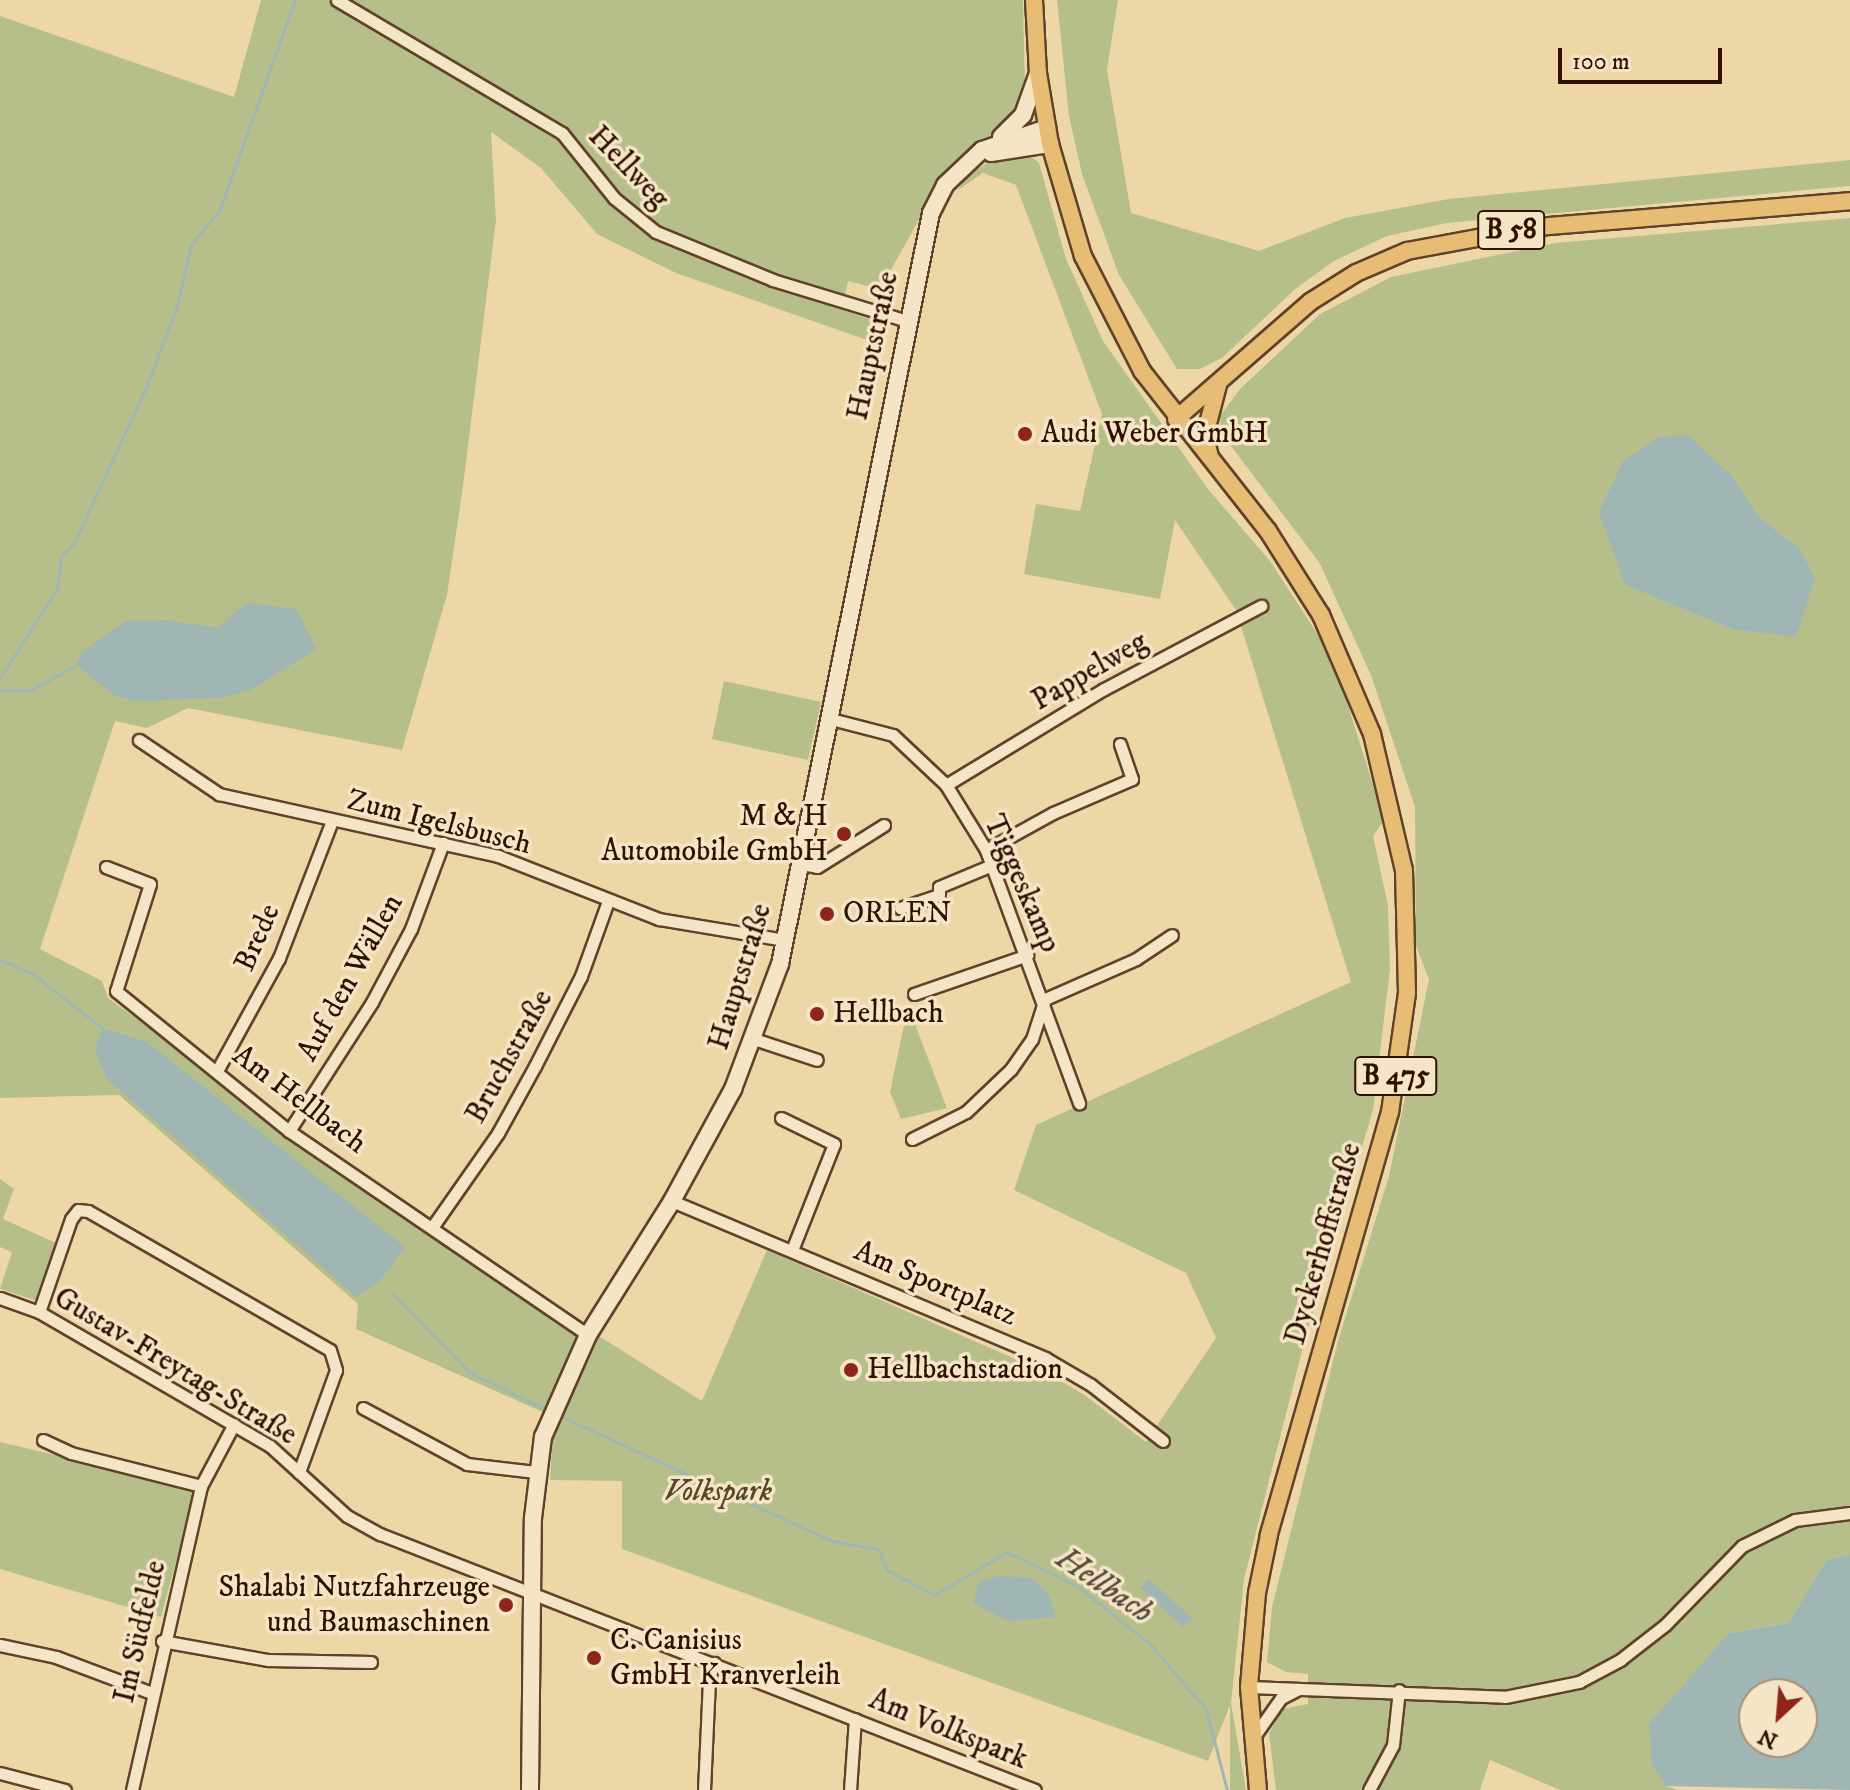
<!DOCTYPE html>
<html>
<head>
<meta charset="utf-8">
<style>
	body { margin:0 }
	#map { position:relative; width:1850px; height:1790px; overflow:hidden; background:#eed7a7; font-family:"IM FELL DW Pica",serif }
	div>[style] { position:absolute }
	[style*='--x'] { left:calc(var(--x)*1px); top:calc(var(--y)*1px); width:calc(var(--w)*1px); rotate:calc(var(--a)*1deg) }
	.green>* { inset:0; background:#b6bf89 }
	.water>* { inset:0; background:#a0b6b4 }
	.stream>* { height:3px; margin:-1.5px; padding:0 1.5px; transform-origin:1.5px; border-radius:1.5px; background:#a0b6b4 }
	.roads { filter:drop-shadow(2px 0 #60422a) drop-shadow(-2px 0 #60422a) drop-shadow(0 2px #60422a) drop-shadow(0 -2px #60422a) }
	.street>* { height:11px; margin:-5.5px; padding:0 5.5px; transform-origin:5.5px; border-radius:5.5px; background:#f4e5c6 }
	.secondary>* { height:16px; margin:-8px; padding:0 8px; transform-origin:8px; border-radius:8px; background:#f4e5c6 }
	.primary>* { height:16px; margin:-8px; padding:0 8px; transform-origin:8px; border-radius:8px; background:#e7bc74 }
	.dots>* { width:22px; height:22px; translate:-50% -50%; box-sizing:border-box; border:4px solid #f4e5c6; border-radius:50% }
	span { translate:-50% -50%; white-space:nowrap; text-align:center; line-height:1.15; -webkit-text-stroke:7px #f4e5c6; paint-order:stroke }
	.shield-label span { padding:2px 6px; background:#f4e5c6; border:2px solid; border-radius:6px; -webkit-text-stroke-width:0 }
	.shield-label { font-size:28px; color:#301101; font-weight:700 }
	.street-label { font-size:30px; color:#301101 }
	.poi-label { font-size:30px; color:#301101 }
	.left { translate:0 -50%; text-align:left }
	.right { translate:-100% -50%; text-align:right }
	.park-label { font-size:30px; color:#58452a; font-style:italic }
	.water-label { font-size:32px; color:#574b40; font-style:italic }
	.north { position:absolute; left:1738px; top:1678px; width:80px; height:80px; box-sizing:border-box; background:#f4e5c6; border:2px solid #a69077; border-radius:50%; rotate:206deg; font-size:22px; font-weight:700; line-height:32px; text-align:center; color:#301101 }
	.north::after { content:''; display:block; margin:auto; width:28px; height:36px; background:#8f2418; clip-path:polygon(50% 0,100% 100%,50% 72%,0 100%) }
	.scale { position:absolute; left:1558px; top:48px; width:164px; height:36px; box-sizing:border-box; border:4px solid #301101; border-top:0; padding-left:10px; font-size:24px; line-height:28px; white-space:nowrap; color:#301101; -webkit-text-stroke:6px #f4e5c6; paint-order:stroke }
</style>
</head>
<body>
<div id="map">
	<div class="green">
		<i style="clip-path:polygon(261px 0,1023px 0,1025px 92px,1018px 113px,999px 134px,977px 147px,929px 202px,880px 289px,848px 281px,842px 310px,876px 321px,870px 341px,676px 273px,597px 234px,541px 168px,491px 132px,496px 220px,463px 486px,447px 595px,402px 750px,188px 708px,147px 728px,115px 721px,40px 949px,102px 981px,108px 998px,421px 1224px,702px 1401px,767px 1250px,1045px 1372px,1083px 1394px,1146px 1442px,1216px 1338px,1186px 1273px,1014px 1190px,1036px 1125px,1351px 982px,1236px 610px,1175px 520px,1160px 599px,1024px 574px,1036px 504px,1080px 511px,1102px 414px,1016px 185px,983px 173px,958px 190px,968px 175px,994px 159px,1030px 156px,1039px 163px,1066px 259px,1103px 341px,1208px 489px,1270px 561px,1333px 658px,1384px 820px,1373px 836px,1388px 906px,1390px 969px,1373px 1110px,1305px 1339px,1244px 1579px,1231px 1703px,1246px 1790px,1230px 1790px,1230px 1705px,1208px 1761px,622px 1549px,622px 1481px,550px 1480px,554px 1417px,356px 1329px,358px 1304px,119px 1095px,0 1098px,0 16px,234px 97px)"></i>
		<i style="clip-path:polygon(1057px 0,1118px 0,1107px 70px,1131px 213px,1259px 251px,1345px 218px,1449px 199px,1850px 160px,1850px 186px,1447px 223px,1387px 236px,1334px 261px,1295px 289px,1222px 358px,1200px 369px,1177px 369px,1119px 275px,1082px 174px,1069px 116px)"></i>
		<i style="clip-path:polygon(evenodd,1850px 218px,1850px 1555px,1827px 1561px,1788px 1623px,1729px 1633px,1666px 1786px,1678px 1790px,1560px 1790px,1490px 1760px,1480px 1790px,1276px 1790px,1269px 1734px,1282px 1709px,1308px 1704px,1308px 1674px,1286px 1672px,1267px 1662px,1272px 1607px,1338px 1341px,1389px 1176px,1429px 979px,1416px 946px,1415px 807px,1371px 675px,1319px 562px,1221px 433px,1220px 416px,1240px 389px,1320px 314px,1391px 277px,1555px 243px,1850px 218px,1733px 477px,1759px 517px,1799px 548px,1732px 629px,1626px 585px,1733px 477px)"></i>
		<i style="clip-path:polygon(724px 681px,821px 702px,808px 760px,712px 739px)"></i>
		<i style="clip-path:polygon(908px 1006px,947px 1108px,901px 1119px,890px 1092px)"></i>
		<i style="clip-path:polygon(0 1179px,14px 1189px,3px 1219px,56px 1243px,38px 1301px,0 1289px,12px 1252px,0 1247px)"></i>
		<i style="clip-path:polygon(0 1442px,196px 1488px,161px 1617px,0 1569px)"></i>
	</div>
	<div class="water">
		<i style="clip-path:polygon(1689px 435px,1733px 477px,1759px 517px,1799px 548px,1815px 578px,1796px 637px,1732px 629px,1625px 585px,1599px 512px,1623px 461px,1659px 437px)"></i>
		<i style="clip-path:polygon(246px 603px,297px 609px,316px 649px,251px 690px,218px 698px,136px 701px,115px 696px,76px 665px,82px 652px,125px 621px,166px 620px,218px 628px)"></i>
		<i style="clip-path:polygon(102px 1028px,147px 1042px,405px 1247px,380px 1281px,356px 1297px,108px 1080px,95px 1051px)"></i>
		<i style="clip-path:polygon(evenodd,1850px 1555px,1850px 1790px,1666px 1786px,1652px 1765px,1649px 1724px,1729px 1633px,1788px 1623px,1827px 1560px,1850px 1555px,1754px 1694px,1802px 1694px,1802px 1742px,1754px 1742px,1754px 1694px)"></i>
		<i style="clip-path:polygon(999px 1576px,1031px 1578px,1048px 1593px,1056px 1617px,1008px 1621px,973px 1603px,979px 1582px)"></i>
		<i style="clip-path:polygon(1149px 1579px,1192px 1618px,1183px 1627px,1140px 1588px)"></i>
	</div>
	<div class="stream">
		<i style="--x:0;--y:678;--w:106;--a:-57.4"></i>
		<i style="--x:57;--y:589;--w:33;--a:-83"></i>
		<i style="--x:61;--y:556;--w:18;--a:-45"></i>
		<i style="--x:74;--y:543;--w:174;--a:-65.2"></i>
		<i style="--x:147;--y:385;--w:85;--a:-69.2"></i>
		<i style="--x:177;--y:306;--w:63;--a:-77.1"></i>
		<i style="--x:191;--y:245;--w:46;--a:-51.1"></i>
		<i style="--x:220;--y:209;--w:222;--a:-70.3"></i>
		<i style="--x:0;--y:691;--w:31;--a:-2"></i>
		<i style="--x:31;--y:690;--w:51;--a:-29.1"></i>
		<i style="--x:0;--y:960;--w:36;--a:23"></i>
		<i style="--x:33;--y:974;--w:88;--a:38"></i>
		<i style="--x:393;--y:1294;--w:109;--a:45.7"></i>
		<i style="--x:469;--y:1372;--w:87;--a:26"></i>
		<i style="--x:558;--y:1415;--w:302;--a:24.7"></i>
		<i style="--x:832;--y:1541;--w:47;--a:9.9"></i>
		<i style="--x:878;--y:1549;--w:23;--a:67"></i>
		<i style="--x:887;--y:1570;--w:53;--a:28"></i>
		<i style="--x:934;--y:1595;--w:85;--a:-30.5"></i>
		<i style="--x:1007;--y:1552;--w:78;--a:25.9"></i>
		<i style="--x:1077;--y:1586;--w:93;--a:38.5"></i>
		<i style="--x:1150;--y:1644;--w:86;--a:49.3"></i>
		<i style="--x:1206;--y:1709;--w:84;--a:75.5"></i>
	</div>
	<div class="roads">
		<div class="street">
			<i style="--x:337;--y:0;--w:261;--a:30.6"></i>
			<i style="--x:562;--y:133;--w:83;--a:51.3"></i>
			<i style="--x:614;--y:198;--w:54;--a:39"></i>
			<i style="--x:656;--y:232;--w:126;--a:22.3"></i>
			<i style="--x:773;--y:280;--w:140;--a:17"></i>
			<i style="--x:831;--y:719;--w:64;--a:14.5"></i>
			<i style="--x:893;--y:735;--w:73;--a:43.3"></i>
			<i style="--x:946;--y:785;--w:76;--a:58.4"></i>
			<i style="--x:986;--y:850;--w:270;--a:69.8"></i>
			<i style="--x:139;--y:740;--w:97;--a:34"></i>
			<i style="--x:219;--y:794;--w:286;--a:12.5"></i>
			<i style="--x:498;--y:856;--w:173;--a:21.4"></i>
			<i style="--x:659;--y:919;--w:128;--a:9.5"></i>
			<i style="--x:946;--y:785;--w:185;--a:-31.3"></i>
			<i style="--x:1104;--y:689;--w:178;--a:-27.9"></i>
			<i style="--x:986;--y:850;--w:77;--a:-28.9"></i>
			<i style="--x:1053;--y:813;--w:86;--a:-23.3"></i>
			<i style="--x:1132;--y:779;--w:37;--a:-109"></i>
			<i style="--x:802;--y:864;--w:15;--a:11"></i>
			<i style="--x:817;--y:867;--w:79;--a:-32.1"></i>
			<i style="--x:106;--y:867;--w:47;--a:21.1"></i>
			<i style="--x:150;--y:884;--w:112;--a:107.6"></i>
			<i style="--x:116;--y:991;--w:223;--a:39"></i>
			<i style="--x:289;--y:1131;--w:362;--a:34.3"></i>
			<i style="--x:900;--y:908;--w:41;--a:-18.4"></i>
			<i style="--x:939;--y:895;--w:8;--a:-90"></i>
			<i style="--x:939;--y:887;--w:57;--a:-22.5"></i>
			<i style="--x:914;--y:994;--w:120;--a:-19"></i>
			<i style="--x:754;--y:1039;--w:66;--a:18.4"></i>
			<i style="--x:218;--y:1069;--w:127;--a:-61.2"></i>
			<i style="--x:279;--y:958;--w:147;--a:-68.9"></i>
			<i style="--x:781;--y:1118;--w:59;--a:26.1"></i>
			<i style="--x:834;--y:1144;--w:114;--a:111.6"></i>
			<i style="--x:289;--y:1131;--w:153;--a:-57.2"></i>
			<i style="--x:372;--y:1002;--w:83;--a:-61.9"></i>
			<i style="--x:411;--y:929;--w:92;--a:-69.6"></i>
			<i style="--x:912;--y:1139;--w:60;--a:-26.6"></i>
			<i style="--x:966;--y:1112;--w:62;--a:-43.7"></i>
			<i style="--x:1011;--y:1069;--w:37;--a:-55"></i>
			<i style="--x:1032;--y:1039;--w:42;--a:-72"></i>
			<i style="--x:1045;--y:999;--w:99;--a:-23.7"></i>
			<i style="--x:1136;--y:959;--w:43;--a:-33.7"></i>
			<i style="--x:672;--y:1201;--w:405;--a:22.8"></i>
			<i style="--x:1045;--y:1358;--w:53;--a:30.4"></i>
			<i style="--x:1091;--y:1385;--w:91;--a:37.9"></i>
			<i style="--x:433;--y:1226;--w:113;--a:-55"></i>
			<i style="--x:498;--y:1133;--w:77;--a:-61.1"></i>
			<i style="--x:535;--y:1066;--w:101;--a:-62.9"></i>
			<i style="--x:581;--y:976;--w:80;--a:-70.2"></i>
			<i style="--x:0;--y:1298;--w:41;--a:19.7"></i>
			<i style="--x:39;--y:1312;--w:267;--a:30.1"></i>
			<i style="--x:270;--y:1446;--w:104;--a:42.3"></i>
			<i style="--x:347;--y:1516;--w:38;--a:29"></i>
			<i style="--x:380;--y:1534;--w:703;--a:21.35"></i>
			<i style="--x:39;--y:1312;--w:98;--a:-71"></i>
			<i style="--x:71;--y:1219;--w:11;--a:-52"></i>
			<i style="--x:78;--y:1210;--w:10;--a:6"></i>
			<i style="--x:88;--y:1211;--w:279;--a:29.9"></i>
			<i style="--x:330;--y:1350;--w:21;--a:73"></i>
			<i style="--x:336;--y:1370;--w:109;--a:109.9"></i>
			<i style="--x:363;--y:1408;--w:118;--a:28.3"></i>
			<i style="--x:467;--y:1464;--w:69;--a:6.6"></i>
			<i style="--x:43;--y:1440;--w:31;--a:25"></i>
			<i style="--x:71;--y:1453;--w:134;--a:14.2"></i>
			<i style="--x:162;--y:1641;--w:108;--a:10.2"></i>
			<i style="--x:268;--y:1660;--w:103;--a:1.1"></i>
			<i style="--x:0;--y:1645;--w:57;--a:12.1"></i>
			<i style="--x:56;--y:1657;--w:103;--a:20.6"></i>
			<i style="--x:1249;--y:1687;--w:256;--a:2.2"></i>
			<i style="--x:1505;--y:1697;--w:76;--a:-11.5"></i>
			<i style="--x:1579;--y:1682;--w:47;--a:-28.2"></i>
			<i style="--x:1620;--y:1660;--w:57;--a:-37.9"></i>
			<i style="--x:1665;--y:1625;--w:110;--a:-45.7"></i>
			<i style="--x:1742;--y:1546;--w:59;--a:-26.1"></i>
			<i style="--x:1795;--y:1520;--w:55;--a:-7.3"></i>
			<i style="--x:1255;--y:1735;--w:45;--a:-54.9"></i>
			<i style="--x:1281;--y:1698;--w:18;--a:-27"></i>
			<i style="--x:0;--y:1773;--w:67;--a:14.7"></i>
			<i style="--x:132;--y:1790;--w:312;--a:-77.2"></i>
			<i style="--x:201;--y:1486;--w:70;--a:-62"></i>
			<i style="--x:704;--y:1790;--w:112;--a:-87.4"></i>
			<i style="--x:709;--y:1678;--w:16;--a:-72"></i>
			<i style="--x:850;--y:1790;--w:71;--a:-86"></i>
			<i style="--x:1369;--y:1790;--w:51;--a:-61.9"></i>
			<i style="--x:1393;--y:1745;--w:55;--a:-83.8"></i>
		</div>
		<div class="secondary">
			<i style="--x:1001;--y:137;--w:31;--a:-45"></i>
			<i style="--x:1023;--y:115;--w:45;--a:-70.3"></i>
			<i style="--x:991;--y:153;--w:60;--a:-8.7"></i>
			<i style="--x:530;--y:1790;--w:272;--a:-89.4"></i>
			<i style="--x:533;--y:1518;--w:82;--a:-83"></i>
			<i style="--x:543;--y:1437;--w:111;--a:-66.2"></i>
			<i style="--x:588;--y:1335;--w:158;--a:-57.9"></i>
			<i style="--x:672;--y:1201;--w:128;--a:-61.4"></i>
			<i style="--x:733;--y:1089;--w:134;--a:-69.4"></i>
			<i style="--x:780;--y:964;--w:766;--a:-78.63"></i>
			<i style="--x:931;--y:213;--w:31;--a:-63"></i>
			<i style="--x:945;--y:185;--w:51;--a:-43.4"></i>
			<i style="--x:982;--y:150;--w:69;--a:-18.7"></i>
		</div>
		<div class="primary">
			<i style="--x:1034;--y:0;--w:73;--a:86.9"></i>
			<i style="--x:1038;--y:73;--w:72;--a:80.4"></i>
			<i style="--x:1050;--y:144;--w:117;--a:73.6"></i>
			<i style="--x:1083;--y:256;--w:129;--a:62.8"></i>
			<i style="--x:1142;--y:371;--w:204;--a:51.8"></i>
			<i style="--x:1268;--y:531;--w:99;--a:57.8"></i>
			<i style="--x:1321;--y:615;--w:129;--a:66.8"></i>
			<i style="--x:1372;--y:734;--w:140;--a:76.8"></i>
			<i style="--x:1404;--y:870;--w:123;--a:88.6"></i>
			<i style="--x:1407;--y:993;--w:120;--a:98.1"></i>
			<i style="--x:1390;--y:1112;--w:440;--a:106"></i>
			<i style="--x:1269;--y:1535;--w:59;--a:101.7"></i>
			<i style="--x:1257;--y:1593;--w:94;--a:94.9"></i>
			<i style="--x:1249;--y:1687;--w:103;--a:85"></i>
			<i style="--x:1176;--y:419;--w:178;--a:-41.1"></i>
			<i style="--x:1310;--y:302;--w:54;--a:-32.2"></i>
			<i style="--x:1356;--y:273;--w:56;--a:-23.3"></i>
			<i style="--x:1407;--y:251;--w:131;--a:-10.5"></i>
			<i style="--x:1536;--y:227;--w:315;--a:-4.7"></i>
			<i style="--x:1210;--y:457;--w:23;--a:-103"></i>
			<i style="--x:1205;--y:435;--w:52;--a:-75.4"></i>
		</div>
	</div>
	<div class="dots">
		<i style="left:1025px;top:434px;background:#8f2418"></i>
		<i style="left:844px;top:834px;background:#8f2418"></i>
		<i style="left:827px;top:914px;background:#8f2418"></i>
		<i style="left:817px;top:1014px;background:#8f2418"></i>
		<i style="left:851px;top:1370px;background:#8f2418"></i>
		<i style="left:506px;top:1605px;background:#8f2418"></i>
		<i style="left:594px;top:1658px;background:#8f2418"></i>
	</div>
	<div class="shield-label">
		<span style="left:1511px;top:230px">B 58</span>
		<span style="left:1396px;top:1076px">B 475</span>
	</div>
	<div class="street-label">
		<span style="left:628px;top:168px;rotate:46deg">Hellweg</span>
		<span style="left:874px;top:346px;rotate:-78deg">Hauptstraße</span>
		<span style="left:1090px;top:672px;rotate:-30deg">Pappelweg</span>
		<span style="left:439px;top:823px;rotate:14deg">Zum Igelsbusch</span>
		<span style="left:1021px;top:884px;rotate:66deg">Tiggeskamp</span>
		<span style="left:258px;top:938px;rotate:-66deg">Brede</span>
		<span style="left:741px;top:977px;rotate:-73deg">Hauptstraße</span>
		<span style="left:351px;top:978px;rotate:-61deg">Auf den Wällen</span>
		<span style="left:510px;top:1057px;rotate:-61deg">Bruchstraße</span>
		<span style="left:299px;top:1100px;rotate:37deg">Am Hellbach</span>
		<span style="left:1324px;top:1244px;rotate:-74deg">Dyckerhoffstraße</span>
		<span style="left:935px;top:1284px;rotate:23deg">Am Sportplatz</span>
		<span style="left:175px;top:1367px;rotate:31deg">Gustav-Freytag-Straße</span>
		<span style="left:141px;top:1632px;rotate:-77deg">Im Südfelde</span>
		<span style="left:948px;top:1730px;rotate:22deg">Am Volkspark</span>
	</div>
	<div class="poi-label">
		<span class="left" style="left:1041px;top:434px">Audi Weber GmbH</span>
		<span class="right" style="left:828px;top:834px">M &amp; H<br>Automobile GmbH</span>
		<span class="left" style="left:843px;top:914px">ORLEN</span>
		<span class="left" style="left:833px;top:1014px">Hellbach</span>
		<span class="left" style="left:867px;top:1370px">Hellbachstadion</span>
		<span class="right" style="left:490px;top:1605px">Shalabi Nutzfahrzeuge<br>und Baumaschinen</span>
		<span class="left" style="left:610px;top:1658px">C. Canisius<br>GmbH Kranverleih</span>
	</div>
	<div class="park-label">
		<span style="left:718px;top:1492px">Volkspark</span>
	</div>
	<div class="water-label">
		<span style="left:1104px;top:1586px;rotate:34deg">Hellbach</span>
	</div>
	<div class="north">N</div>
	<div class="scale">100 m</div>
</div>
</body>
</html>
